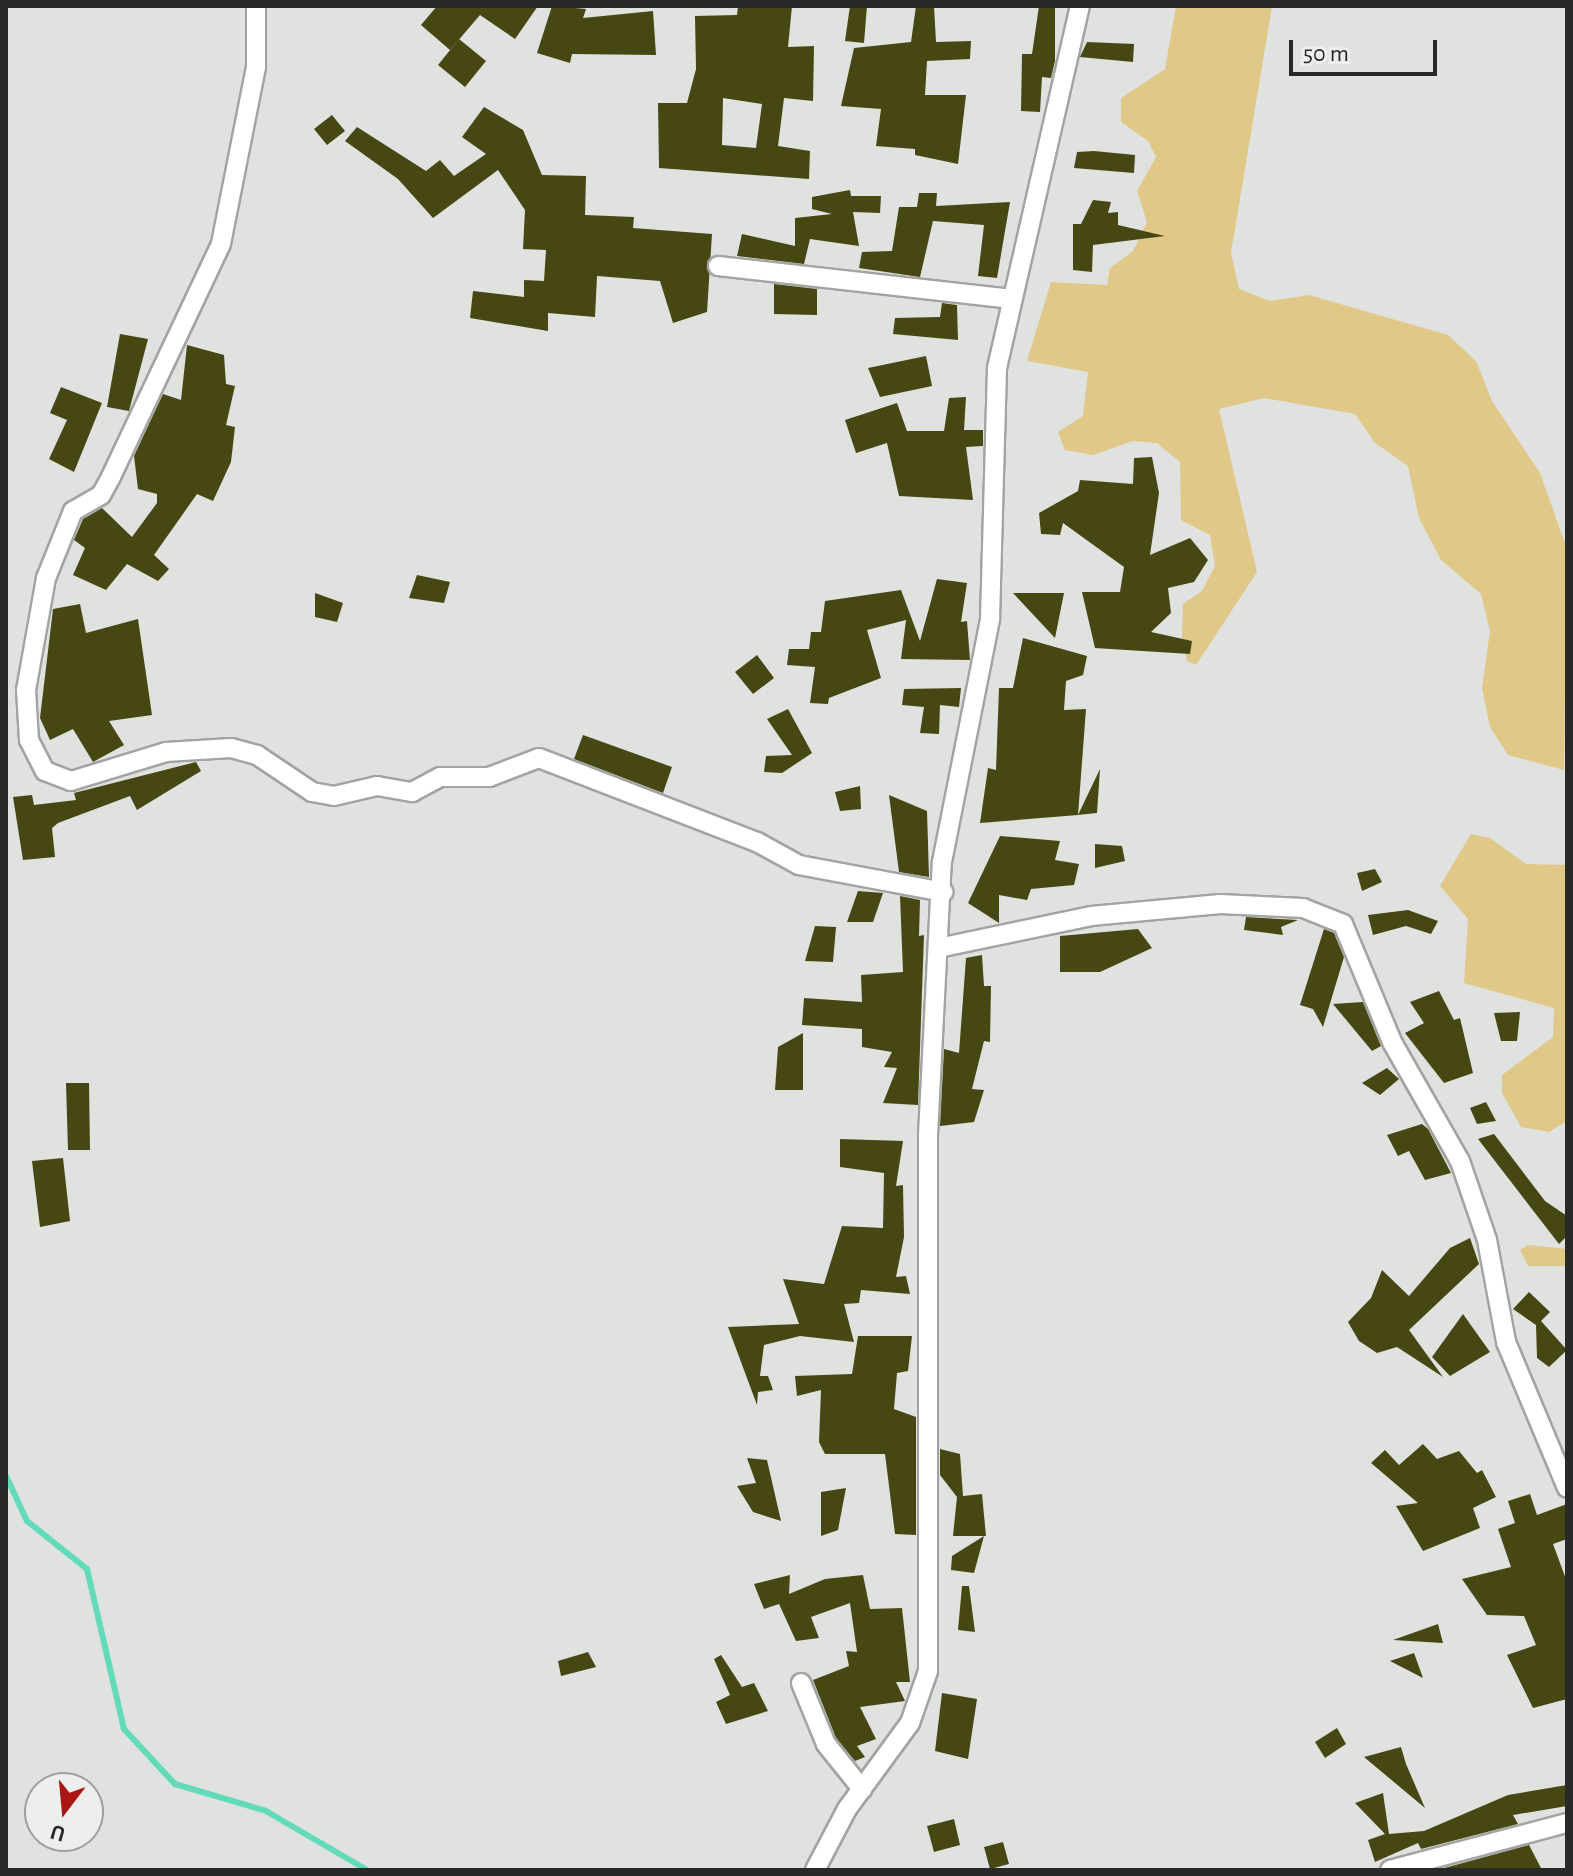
<!DOCTYPE html>
<html>
<head>
<meta charset="utf-8">
<style>
	body { margin:0 }
	#map { position:relative; width:1573px; height:1876px; overflow:hidden; background:#e0e2df; font-family:"Alegreya Sans",sans-serif }
	div>[style] { position:absolute }
	[style*='--x'] { left:calc(var(--x)*1px); top:calc(var(--y)*1px); width:calc(var(--w)*1px); rotate:calc(var(--a)*1deg) }
	.green>* { inset:0; background:#e0c888 }
	.stream>* { height:6px; margin:-3px; padding:0 3px; transform-origin:3px; border-radius:3px; background:#63dbba }
	.building>* { inset:0; background:#464713 }
	.roads { filter:drop-shadow(2px 0 #a2a4a1) drop-shadow(-2px 0 #a2a4a1) drop-shadow(0 2px #a2a4a1) drop-shadow(0 -2px #a2a4a1) }
	.street>* { height:18px; margin:-9px; padding:0 9px; transform-origin:9px; border-radius:9px; background:#fff }
	span { translate:-50% -50%; white-space:nowrap; text-align:center; line-height:1.15; -webkit-text-stroke:8px #edefec; paint-order:stroke }
	.frame { position:absolute; inset:0; border:8px solid #292928; pointer-events:none }
	.north { position:absolute; left:24px; top:1772px; width:80px; height:80px; box-sizing:border-box; background:#edefec; border:2px solid #9fa09e; border-radius:50%; rotate:196deg; font-size:22px; font-weight:700; line-height:32px; text-align:center; color:#292928 }
	.north::after { content:''; display:block; margin:auto; width:28px; height:36px; background:#a91614; clip-path:polygon(50% 0,100% 100%,50% 72%,0 100%) }
	.scale { position:absolute; left:1289px; top:40px; width:148px; height:36px; box-sizing:border-box; border:4px solid #292928; border-top:0; padding-left:10px; font-size:24px; line-height:28px; white-space:nowrap; color:#292928; -webkit-text-stroke:6px #edefec; paint-order:stroke }
</style>
</head>
<body>
<div id="map">
	<div class="green">
		<i style="clip-path:polygon(1176px 6px,1272px 6px,1231px 253px,1239px 289px,1270px 301px,1309px 295px,1448px 335px,1476px 361px,1492px 401px,1540px 473px,1567px 549px,1564px 770px,1508px 755px,1490px 727px,1482px 688px,1490px 631px,1481px 594px,1441px 560px,1419px 518px,1408px 466px,1375px 443px,1355px 414px,1264px 398px,1219px 409px,1257px 572px,1196px 665px,1187px 661px,1182px 638px,1183px 604px,1202px 591px,1215px 566px,1210px 535px,1181px 520px,1180px 462px,1157px 443px,1133px 441px,1093px 455px,1065px 450px,1058px 432px,1083px 416px,1088px 372px,1027px 361px,1051px 282px,1107px 285px,1110px 268px,1133px 251px,1147px 222px,1137px 191px,1156px 157px,1148px 141px,1121px 122px,1121px 98px,1165px 69px)"></i>
		<i style="clip-path:polygon(1471px 834px,1490px 838px,1526px 864px,1567px 865px,1567px 1121px,1549px 1132px,1521px 1127px,1502px 1093px,1502px 1075px,1553px 1037px,1554px 1008px,1464px 983px,1468px 919px,1440px 886px)"></i>
		<i style="clip-path:polygon(1528px 1245px,1567px 1249px,1567px 1266px,1528px 1266px,1520px 1250px)"></i>
	</div>
	<div class="stream">
		<i style="--x:6;--y:1476;--w:50;--a:65"></i>
		<i style="--x:27;--y:1521;--w:77;--a:38.7"></i>
		<i style="--x:87;--y:1569;--w:164;--a:77"></i>
		<i style="--x:124;--y:1729;--w:75;--a:47.2"></i>
		<i style="--x:175;--y:1784;--w:95;--a:16.5"></i>
		<i style="--x:266;--y:1811;--w:117;--a:30.3"></i>
	</div>
	<div class="building">
		<i style="clip-path:polygon(437px 6px,538px 6px,515px 39px,480px 15px,450px 50px,421px 25px)"></i>
		<i style="clip-path:polygon(552px 6px,586px 9px,583px 18px,653px 11px,656px 55px,572px 54px,570px 63px,537px 53px)"></i>
		<i style="clip-path:polygon(evenodd,738px 6px,792px 6px,788px 47px,814px 46px,813px 101px,784px 98px,778px 146px,810px 151px,809px 179px,659px 168px,658px 103px,687px 103px,696px 69px,695px 16px,737px 15px,738px 6px,723px 98px,762px 104px,756px 148px,722px 145px,723px 98px)"></i>
		<i style="clip-path:polygon(850px 6px,867px 6px,864px 43px,845px 41px)"></i>
		<i style="clip-path:polygon(916px 6px,934px 6px,936px 42px,971px 41px,970px 59px,927px 61px,925px 95px,966px 95px,958px 164px,915px 155px,915px 149px,876px 146px,881px 109px,841px 106px,854px 48px,911px 42px)"></i>
		<i style="clip-path:polygon(1039px 6px,1055px 6px,1055px 61px,1051px 78px,1042px 77px,1040px 112px,1021px 111px,1022px 54px,1032px 54px)"></i>
		<i style="clip-path:polygon(459px 39px,486px 61px,465px 87px,438px 65px)"></i>
		<i style="clip-path:polygon(1087px 42px,1134px 44px,1133px 62px,1080px 57px)"></i>
		<i style="clip-path:polygon(484px 107px,523px 130px,542px 175px,586px 176px,585px 215px,634px 217px,633px 228px,712px 234px,707px 312px,673px 323px,660px 281px,597px 276px,595px 317px,548px 313px,548px 331px,470px 318px,473px 291px,524px 297px,524px 280px,544px 281px,546px 250px,523px 249px,525px 210px,498px 170px,433px 218px,398px 179px,345px 141px,357px 127px,426px 171px,440px 160px,454px 176px,486px 154px,462px 137px)"></i>
		<i style="clip-path:polygon(332px 115px,345px 131px,327px 145px,314px 129px)"></i>
		<i style="clip-path:polygon(1094px 151px,1135px 155px,1134px 173px,1074px 168px,1077px 152px)"></i>
		<i style="clip-path:polygon(850px 190px,851px 196px,881px 196px,880px 213px,853px 212px,859px 246px,810px 239px,804px 264px,737px 256px,742px 234px,795px 246px,795px 218px,832px 214px,812px 209px,812px 197px)"></i>
		<i style="clip-path:polygon(919px 193px,937px 193px,936px 206px,1010px 202px,997px 278px,978px 276px,984px 225px,933px 221px,920px 277px,859px 268px,862px 252px,892px 251px,899px 207px,917px 207px)"></i>
		<i style="clip-path:polygon(1093px 200px,1111px 202px,1108px 213px,1118px 212px,1118px 225px,1165px 236px,1093px 245px,1092px 272px,1073px 270px,1073px 224px,1081px 224px)"></i>
		<i style="clip-path:polygon(774px 284px,817px 289px,817px 315px,774px 314px)"></i>
		<i style="clip-path:polygon(942px 303px,957px 305px,958px 340px,893px 334px,895px 318px,940px 317px)"></i>
		<i style="clip-path:polygon(120px 334px,148px 339px,129px 411px,107px 407px)"></i>
		<i style="clip-path:polygon(187px 345px,224px 355px,226px 384px,235px 386px,226px 425px,235px 427px,231px 462px,213px 501px,197px 494px,154px 555px,169px 569px,158px 581px,127px 564px,106px 590px,73px 575px,85px 548px,74px 540px,83px 519px,102px 508px,132px 537px,157px 503px,157px 494px,138px 489px,134px 456px,163px 394px,181px 400px)"></i>
		<i style="clip-path:polygon(926px 356px,932px 386px,880px 397px,868px 368px)"></i>
		<i style="clip-path:polygon(61px 387px,102px 403px,74px 472px,49px 459px,67px 420px,50px 413px)"></i>
		<i style="clip-path:polygon(966px 397px,964px 430px,983px 430px,983px 446px,966px 447px,973px 500px,899px 496px,887px 443px,856px 453px,845px 420px,897px 403px,907px 431px,944px 431px,949px 398px)"></i>
		<i style="clip-path:polygon(1152px 457px,1159px 493px,1150px 555px,1190px 538px,1208px 560px,1194px 582px,1168px 588px,1171px 613px,1151px 632px,1192px 641px,1190px 654px,1095px 648px,1082px 592px,1120px 592px,1124px 567px,1063px 523px,1060px 535px,1041px 534px,1039px 513px,1078px 491px,1080px 480px,1133px 484px,1134px 458px)"></i>
		<i style="clip-path:polygon(417px 575px,450px 582px,444px 603px,409px 598px)"></i>
		<i style="clip-path:polygon(937px 579px,967px 583px,961px 622px,967px 621px,970px 660px,901px 659px,906px 620px,867px 630px,881px 678px,829px 698px,828px 704px,810px 703px,815px 667px,787px 665px,789px 649px,809px 649px,811px 632px,821px 632px,825px 601px,901px 590px,920px 641px)"></i>
		<i style="clip-path:polygon(315px 593px,343px 603px,337px 622px,315px 617px)"></i>
		<i style="clip-path:polygon(1013px 593px,1064px 593px,1055px 638px)"></i>
		<i style="clip-path:polygon(80px 604px,86px 633px,138px 619px,152px 715px,109px 721px,124px 745px,93px 762px,73px 729px,50px 740px,40px 718px,53px 609px)"></i>
		<i style="clip-path:polygon(1023px 638px,1087px 656px,1083px 675px,1066px 681px,1064px 710px,1086px 709px,1078px 815px,980px 823px,988px 768px,996px 770px,999px 688px,1013px 688px)"></i>
		<i style="clip-path:polygon(757px 655px,774px 678px,753px 694px,735px 672px)"></i>
		<i style="clip-path:polygon(961px 688px,959px 707px,940px 705px,939px 734px,920px 733px,924px 707px,902px 705px,904px 689px)"></i>
		<i style="clip-path:polygon(788px 709px,812px 753px,782px 773px,764px 772px,766px 756px,792px 755px,767px 719px)"></i>
		<i style="clip-path:polygon(583px 735px,672px 767px,663px 793px,574px 759px)"></i>
		<i style="clip-path:polygon(196px 762px,201px 771px,137px 810px,130px 796px,58px 823px,52px 828px,55px 857px,23px 860px,13px 797px,32px 795px,34px 805px,76px 800px,74px 793px)"></i>
		<i style="clip-path:polygon(1100px 769px,1097px 813px,1078px 815px)"></i>
		<i style="clip-path:polygon(860px 786px,861px 809px,840px 811px,835px 792px)"></i>
		<i style="clip-path:polygon(889px 795px,927px 811px,929px 877px,899px 872px)"></i>
		<i style="clip-path:polygon(1000px 836px,1060px 841px,1055px 860px,1079px 864px,1074px 885px,1031px 889px,1027px 900px,999px 895px,999px 923px,968px 903px)"></i>
		<i style="clip-path:polygon(1095px 844px,1122px 846px,1125px 861px,1095px 868px)"></i>
		<i style="clip-path:polygon(1375px 869px,1382px 882px,1362px 891px,1357px 873px)"></i>
		<i style="clip-path:polygon(858px 891px,883px 893px,873px 922px,847px 922px)"></i>
		<i style="clip-path:polygon(900px 896px,920px 900px,919px 936px,924px 935px,918px 1105px,883px 1103px,897px 1068px,884px 1067px,892px 1052px,862px 1047px,862px 1029px,802px 1025px,804px 998px,862px 1002px,861px 975px,903px 972px)"></i>
		<i style="clip-path:polygon(1408px 910px,1438px 921px,1431px 934px,1406px 926px,1373px 935px,1368px 915px)"></i>
		<i style="clip-path:polygon(1246px 917px,1298px 920px,1281px 927px,1283px 935px,1244px 930px)"></i>
		<i style="clip-path:polygon(815px 926px,836px 927px,833px 962px,805px 961px)"></i>
		<i style="clip-path:polygon(1138px 929px,1152px 948px,1100px 972px,1060px 972px,1060px 936px)"></i>
		<i style="clip-path:polygon(1324px 929px,1334px 933px,1344px 957px,1323px 1027px,1313px 1009px,1300px 1005px)"></i>
		<i style="clip-path:polygon(982px 955px,984px 986px,991px 986px,990px 1042px,984px 1041px,972px 1089px,984px 1090px,974px 1122px,940px 1126px,944px 1049px,959px 1053px,966px 958px)"></i>
		<i style="clip-path:polygon(1439px 991px,1454px 1020px,1460px 1018px,1473px 1073px,1444px 1083px,1405px 1033px,1424px 1023px,1410px 1002px)"></i>
		<i style="clip-path:polygon(1363px 1002px,1381px 1046px,1372px 1051px,1333px 1004px)"></i>
		<i style="clip-path:polygon(1520px 1012px,1517px 1041px,1501px 1041px,1494px 1013px)"></i>
		<i style="clip-path:polygon(803px 1033px,803px 1090px,775px 1090px,778px 1047px)"></i>
		<i style="clip-path:polygon(1387px 1068px,1399px 1079px,1380px 1095px,1362px 1083px)"></i>
		<i style="clip-path:polygon(66px 1083px,89px 1083px,90px 1150px,68px 1150px)"></i>
		<i style="clip-path:polygon(1486px 1102px,1496px 1121px,1477px 1124px,1470px 1108px)"></i>
		<i style="clip-path:polygon(1422px 1124px,1428px 1129px,1451px 1173px,1425px 1180px,1409px 1151px,1398px 1156px,1387px 1135px)"></i>
		<i style="clip-path:polygon(1494px 1134px,1545px 1201px,1567px 1216px,1567px 1236px,1559px 1244px,1478px 1139px)"></i>
		<i style="clip-path:polygon(840px 1139px,903px 1141px,896px 1186px,903px 1185px,904px 1237px,896px 1277px,906px 1276px,910px 1294px,861px 1290px,859px 1303px,844px 1304px,854px 1342px,800px 1336px,764px 1345px,760px 1376px,768px 1376px,773px 1390px,758px 1392px,757px 1405px,728px 1327px,799px 1324px,783px 1279px,824px 1284px,842px 1226px,883px 1228px,884px 1173px,840px 1167px)"></i>
		<i style="clip-path:polygon(63px 1158px,70px 1221px,40px 1227px,32px 1161px)"></i>
		<i style="clip-path:polygon(1470px 1238px,1479px 1264px,1409px 1330px,1443px 1377px,1397px 1347px,1377px 1353px,1359px 1341px,1348px 1322px,1371px 1298px,1382px 1270px,1409px 1296px,1450px 1248px)"></i>
		<i style="clip-path:polygon(1529px 1292px,1550px 1312px,1541px 1321px,1567px 1350px,1549px 1367px,1537px 1358px,1536px 1325px,1513px 1309px)"></i>
		<i style="clip-path:polygon(1463px 1314px,1490px 1352px,1450px 1376px,1432px 1357px)"></i>
		<i style="clip-path:polygon(858px 1336px,912px 1336px,908px 1371px,897px 1373px,894px 1409px,916px 1417px,916px 1535px,895px 1534px,885px 1454px,825px 1454px,819px 1442px,821px 1390px,797px 1396px,795px 1376px,852px 1374px)"></i>
		<i style="clip-path:polygon(1423px 1444px,1437px 1459px,1459px 1451px,1477px 1473px,1482px 1470px,1496px 1497px,1473px 1508px,1480px 1528px,1423px 1551px,1396px 1506px,1418px 1503px,1371px 1463px,1385px 1450px,1399px 1465px)"></i>
		<i style="clip-path:polygon(940px 1449px,960px 1454px,963px 1496px,982px 1494px,986px 1536px,953px 1536px,957px 1497px,940px 1475px)"></i>
		<i style="clip-path:polygon(747px 1458px,767px 1460px,781px 1521px,753px 1512px,737px 1486px,756px 1483px)"></i>
		<i style="clip-path:polygon(846px 1488px,838px 1530px,821px 1536px,821px 1492px)"></i>
		<i style="clip-path:polygon(1530px 1494px,1537px 1515px,1567px 1504px,1567px 1539px,1553px 1544px,1567px 1582px,1567px 1699px,1533px 1708px,1507px 1655px,1536px 1645px,1524px 1616px,1487px 1615px,1462px 1579px,1511px 1567px,1498px 1529px,1515px 1523px,1508px 1501px)"></i>
		<i style="clip-path:polygon(984px 1536px,974px 1573px,951px 1570px,952px 1556px)"></i>
		<i style="clip-path:polygon(790px 1575px,789px 1594px,825px 1579px,863px 1575px,870px 1609px,902px 1608px,910px 1682px,896px 1682px,905px 1701px,860px 1707px,876px 1739px,857px 1746px,865px 1757px,855px 1761px,836px 1738px,813px 1680px,849px 1666px,846px 1651px,857px 1652px,850px 1603px,811px 1617px,819px 1638px,796px 1641px,779px 1604px,764px 1609px,754px 1584px)"></i>
		<i style="clip-path:polygon(962px 1586px,969px 1586px,975px 1632px,958px 1630px)"></i>
		<i style="clip-path:polygon(1438px 1624px,1443px 1643px,1393px 1640px)"></i>
		<i style="clip-path:polygon(588px 1652px,596px 1667px,561px 1676px,558px 1661px)"></i>
		<i style="clip-path:polygon(1414px 1653px,1423px 1678px,1390px 1661px)"></i>
		<i style="clip-path:polygon(721px 1655px,742px 1687px,754px 1683px,768px 1711px,726px 1724px,716px 1702px,730px 1695px,714px 1659px)"></i>
		<i style="clip-path:polygon(942px 1693px,977px 1699px,968px 1759px,935px 1751px)"></i>
		<i style="clip-path:polygon(1337px 1728px,1346px 1744px,1325px 1758px,1315px 1742px)"></i>
		<i style="clip-path:polygon(1401px 1747px,1406px 1764px,1425px 1808px,1364px 1757px)"></i>
		<i style="clip-path:polygon(1567px 1785px,1567px 1806px,1513px 1815px,1518px 1824px,1421px 1849px,1418px 1843px,1375px 1862px,1368px 1840px,1385px 1834px,1355px 1803px,1383px 1793px,1389px 1834px,1424px 1831px,1508px 1795px)"></i>
		<i style="clip-path:polygon(954px 1819px,960px 1845px,934px 1852px,927px 1826px)"></i>
		<i style="clip-path:polygon(1003px 1842px,1009px 1864px,990px 1869px,984px 1847px)"></i>
		<i style="clip-path:polygon(1529px 1845px,1542px 1870px,1437px 1870px)"></i>
	</div>
	<div class="roads">
		<div class="street">
			<i style="--x:256;--y:6;--w:61;--a:90"></i>
			<i style="--x:256;--y:67;--w:180;--a:101.2"></i>
			<i style="--x:221;--y:244;--w:258;--a:115.3"></i>
			<i style="--x:111;--y:477;--w:21;--a:119"></i>
			<i style="--x:101;--y:495;--w:32;--a:150"></i>
			<i style="--x:73;--y:511;--w:72;--a:111.9"></i>
			<i style="--x:46;--y:578;--w:114;--a:100.1"></i>
			<i style="--x:26;--y:690;--w:50;--a:86.6"></i>
			<i style="--x:29;--y:740;--w:35;--a:63"></i>
			<i style="--x:45;--y:771;--w:28;--a:21"></i>
			<i style="--x:71;--y:781;--w:99;--a:-17"></i>
			<i style="--x:166;--y:752;--w:65;--a:-3.5"></i>
			<i style="--x:231;--y:748;--w:27;--a:15"></i>
			<i style="--x:257;--y:755;--w:66;--a:33.9"></i>
			<i style="--x:312;--y:792;--w:22;--a:10"></i>
			<i style="--x:334;--y:796;--w:44;--a:-13.1"></i>
			<i style="--x:377;--y:786;--w:36;--a:10"></i>
			<i style="--x:412;--y:792;--w:32;--a:-28"></i>
			<i style="--x:440;--y:777;--w:49;--a:0"></i>
			<i style="--x:489;--y:777;--w:53;--a:-20.8"></i>
			<i style="--x:539;--y:758;--w:234;--a:21.1"></i>
			<i style="--x:757;--y:842;--w:48;--a:28.7"></i>
			<i style="--x:799;--y:865;--w:147;--a:10.6"></i>
			<i style="--x:718;--y:266;--w:296;--a:6.4"></i>
			<i style="--x:943;--y:947;--w:151;--a:-11.8"></i>
			<i style="--x:1091;--y:916;--w:130;--a:-5.3"></i>
			<i style="--x:1220;--y:904;--w:83;--a:2.8"></i>
			<i style="--x:1303;--y:908;--w:43;--a:21.8"></i>
			<i style="--x:1343;--y:924;--w:128;--a:67.4"></i>
			<i style="--x:1392;--y:1042;--w:137;--a:60.3"></i>
			<i style="--x:1460;--y:1161;--w:83;--a:71.1"></i>
			<i style="--x:1487;--y:1240;--w:104;--a:79.4"></i>
			<i style="--x:1506;--y:1342;--w:158;--a:67.3"></i>
			<i style="--x:801;--y:1683;--w:66;--a:67.7"></i>
			<i style="--x:826;--y:1744;--w:58;--a:51.3"></i>
			<i style="--x:815;--y:1870;--w:69;--a:-62.3"></i>
			<i style="--x:847;--y:1809;--w:107;--a:-53.8"></i>
			<i style="--x:910;--y:1723;--w:55;--a:-70.9"></i>
			<i style="--x:928;--y:1671;--w:536;--a:-90"></i>
			<i style="--x:928;--y:1135;--w:273;--a:-87.1"></i>
			<i style="--x:942;--y:862;--w:248;--a:-78.8"></i>
			<i style="--x:990;--y:619;--w:251;--a:-88.4"></i>
			<i style="--x:997;--y:368;--w:371;--a:-77.1"></i>
			<i style="--x:1390;--y:1870;--w:183;--a:-14.9"></i>
		</div>
	</div>
	<div class="frame"></div>
	<div class="north">U</div>
	<div class="scale">50 m</div>
</div>
</body>
</html>
